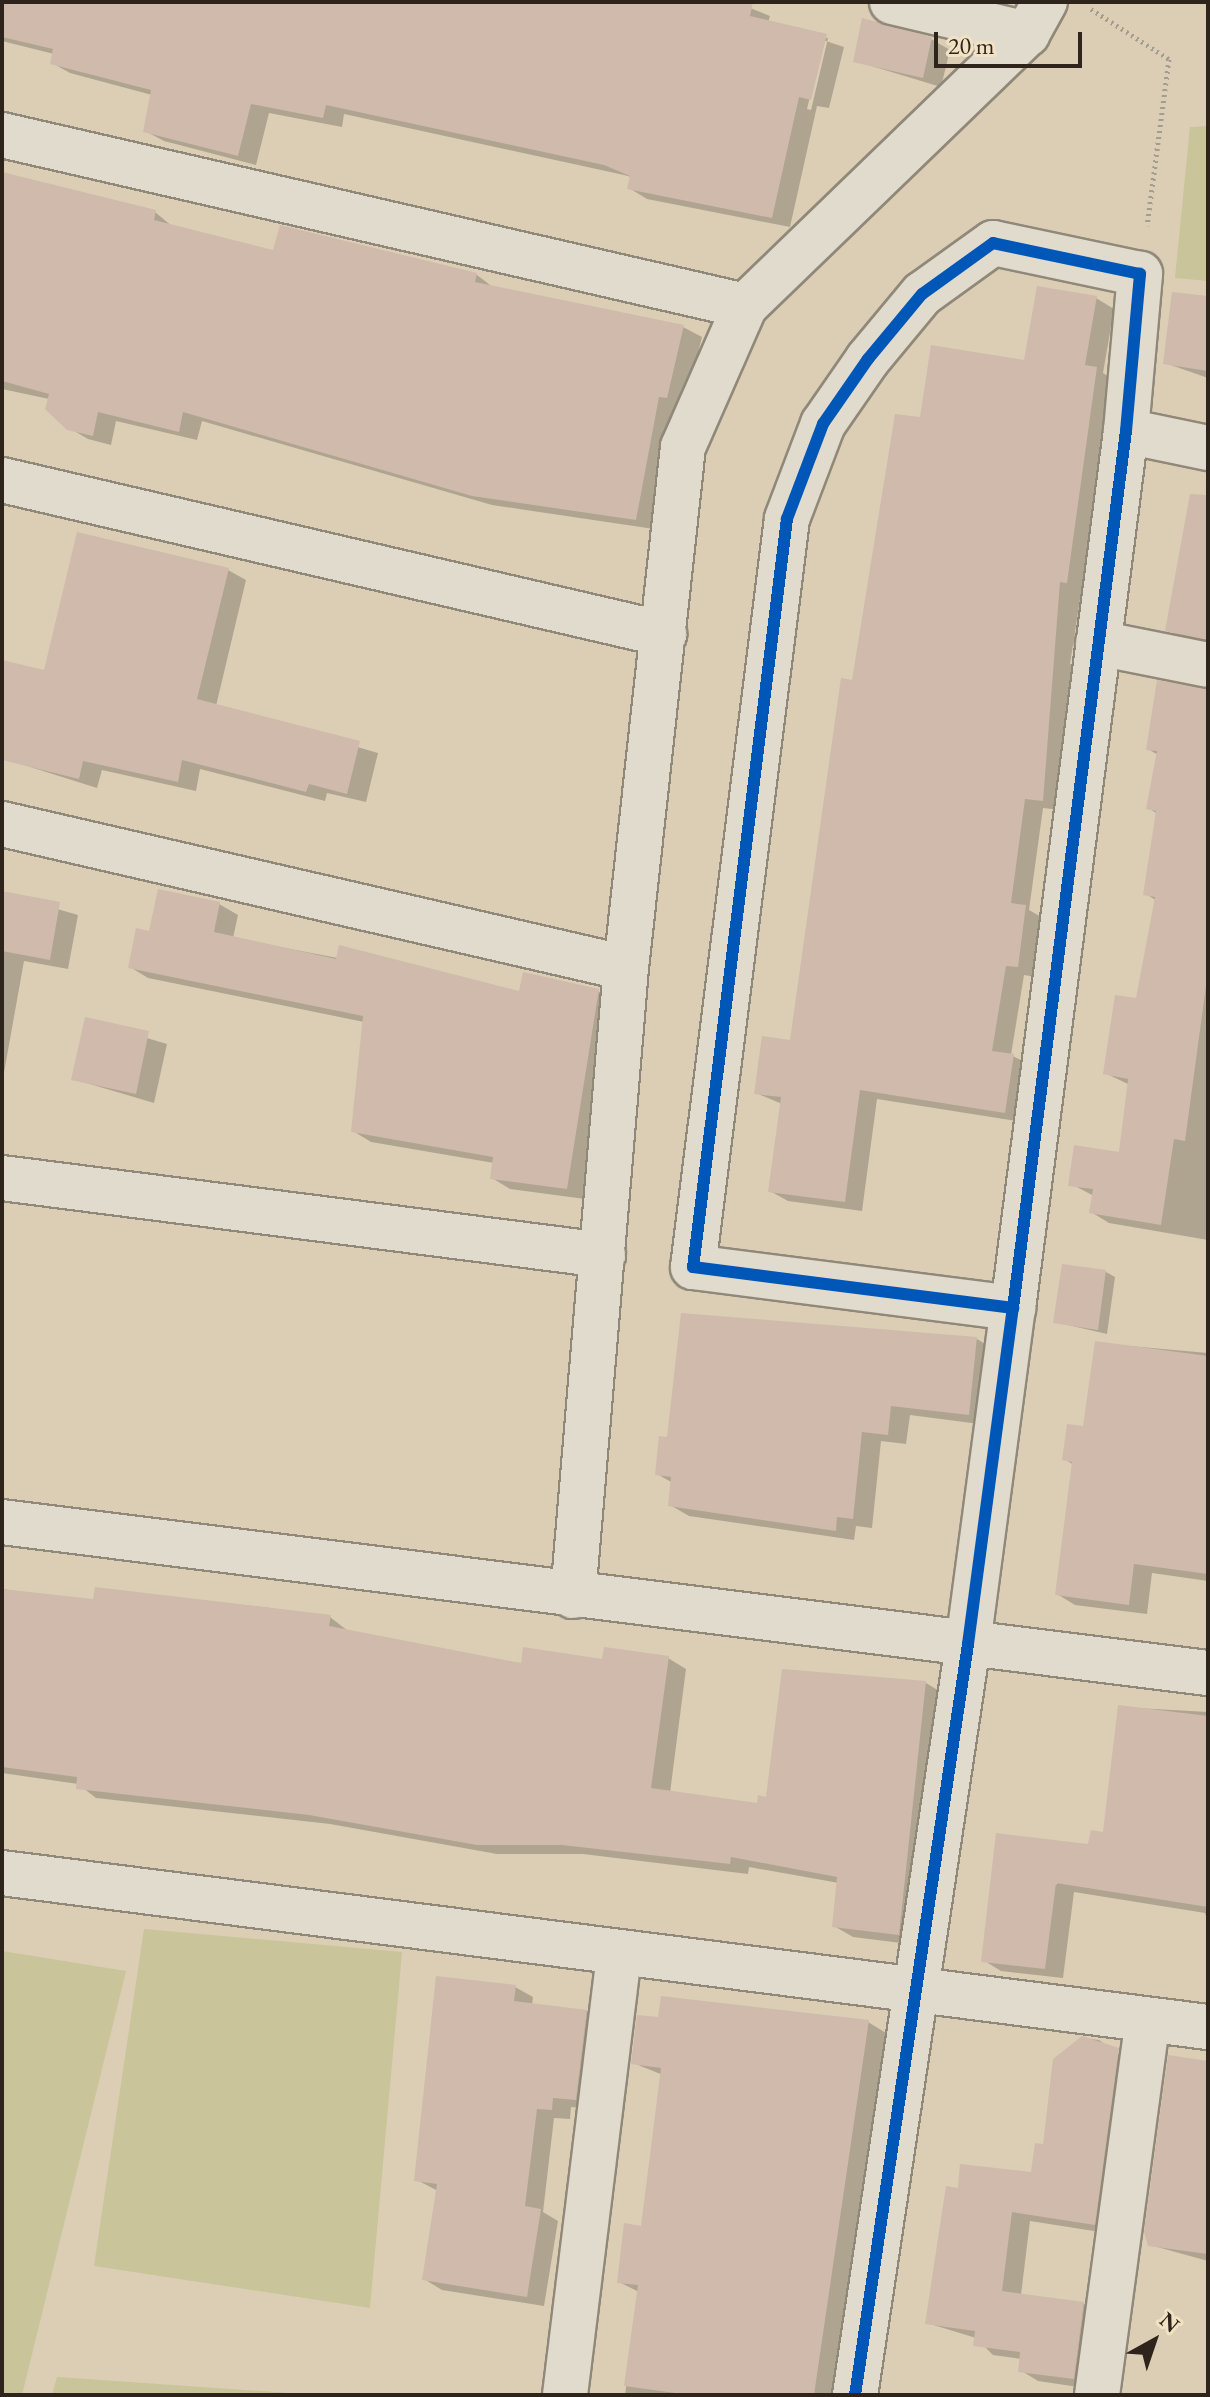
<!DOCTYPE html>
<html>
<head>
<meta charset="utf-8">
<style>
	body { margin:0 }
	#map { position:relative; width:1210px; height:2397px; overflow:hidden; background:#dbceb4; font-family:"EB Garamond",serif }
	div>[style] { position:absolute }
	[style*='--x'] { left:calc(var(--x)*1px); top:calc(var(--y)*1px); width:calc(var(--w)*1px); rotate:calc(var(--a)*1deg) }
	.green>* { inset:0; background:#c9c499 }
	.shadow>* { inset:0; background:#0003 }
	.building>* { inset:0; background:#cfbaac }
	.path>* { height:5px; margin-top:-2.5px; transform-origin:0; background:repeating-linear-gradient(90deg,#a29c91 0 2px,transparent 0 6px) }
	.roads { filter:drop-shadow(2px 0 #908879) drop-shadow(-2px 0 #908879) drop-shadow(0 2px #908879) drop-shadow(0 -2px #908879) }
	.minor>* { height:44px; margin:-22px; padding:0 22px; transform-origin:22px; border-radius:22px; background:#e1dbce }
	.cycleway>* { height:12px; margin:-6px; padding:0 6px; transform-origin:6px; border-radius:6px; background:#0057b8 }
	span { translate:-50% -50%; white-space:nowrap; text-align:center; line-height:1.15; -webkit-text-stroke:6px #f1e2c4; paint-order:stroke }
	.frame { position:absolute; inset:0; border:4px solid #2e241b; pointer-events:none }
	.north { position:absolute; left:1114px; top:2301px; width:80px; height:80px; -webkit-text-stroke:6px #f1e2c4; paint-order:stroke; rotate:40deg; font-size:22px; font-weight:700; line-height:32px; text-align:center; color:#2e241b }
	.north::after { content:''; display:block; margin:auto; width:28px; height:36px; background:#2e241b; clip-path:polygon(50% 0,100% 100%,50% 72%,0 100%) }
	.scale { position:absolute; left:934px; top:32px; width:148px; height:36px; box-sizing:border-box; border:4px solid #2e241b; border-top:0; padding-left:10px; font-size:24px; line-height:28px; white-space:nowrap; color:#2e241b; -webkit-text-stroke:6px #f1e2c4; paint-order:stroke }
</style>
</head>
<body>
<div id="map">
	<div class="green">
		<i style="clip-path:polygon(1208px 126px,1208px 281px,1175px 278px,1190px 127px)"></i>
		<i style="clip-path:polygon(144px 1929px,402px 1952px,370px 2308px,94px 2266px)"></i>
		<i style="clip-path:polygon(2px 1951px,126px 1971px,22px 2395px,2px 2395px)"></i>
		<i style="clip-path:polygon(57px 2377px,318px 2395px,52px 2395px)"></i>
	</div>
	<div class="shadow">
		<i style="clip-path:polygon(evenodd,2px 2px,735px 2px,770px 16px,768px 22px,844px 47px,829px 108px,817px 106px,790px 227px,647px 199px,629px 188px,631px 177px,624px 175px,344px 114px,342px 127px,269px 113px,256px 165px,164px 141px,145px 131px,152px 95px,70px 73px,52px 63px,54px 54px,2px 41px,2px 2px,824px 38px,828px 38px,811px 110px,807px 109px,824px 38px)"></i>
		<i style="clip-path:polygon(931px 39px,950px 50px,941px 87px,855px 61px)"></i>
		<i style="clip-path:polygon(2px 174px,155px 212px,173px 227px,275px 253px,477px 275px,494px 288px,683px 327px,702px 337px,654px 529px,492px 505px,202px 421px,197px 440px,116px 421px,111px 445px,88px 439px,69px 428px,49px 399px,2px 389px)"></i>
		<i style="clip-path:polygon(1096px 298px,1114px 309px,1103px 373px,1114px 380px,1070px 664px,1077px 668px,1061px 810px,1043px 808px,1029px 910px,1043px 918px,1036px 977px,1024px 975px,1011px 1055px,1032px 1066px,1023px 1122px,877px 1099px,862px 1211px,788px 1201px,770px 1191px,782px 1104px,756px 1093px,791px 1042px,854px 682px,921px 419px,1026px 362px)"></i>
		<i style="clip-path:polygon(1208px 304px,1208px 378px,1165px 363px)"></i>
		<i style="clip-path:polygon(1208px 502px,1208px 646px,1167px 630px)"></i>
		<i style="clip-path:polygon(228px 570px,246px 580px,216px 706px,378px 753px,366px 802px,327px 793px,325px 801px,200px 769px,196px 791px,102px 770px,97px 788px,5px 759px,2px 662px,46px 673px)"></i>
		<i style="clip-path:polygon(1208px 690px,1208px 1240px,1109px 1223px,1091px 1212px,1094px 1196px,1071px 1184px,1120px 1154px,1130px 1085px,1105px 1073px,1138px 1000px,1157px 901px,1146px 894px,1158px 814px,1148px 808px,1158px 755px,1148px 749px)"></i>
		<i style="clip-path:polygon(2px 893px,78px 915px,68px 969px,24px 961px,2px 1084px)"></i>
		<i style="clip-path:polygon(219px 904px,238px 915px,233px 938px,521px 993px,598px 991px,617px 1002px,585px 1199px,510px 1189px,492px 1178px,494px 1163px,371px 1142px,353px 1131px,364px 1022px,148px 978px,130px 967px,151px 933px)"></i>
		<i style="clip-path:polygon(87px 1020px,167px 1044px,154px 1103px,73px 1079px)"></i>
		<i style="clip-path:polygon(1106px 1272px,1115px 1277px,1107px 1334px,1055px 1322px)"></i>
		<i style="clip-path:polygon(683px 1315px,977px 1339px,995px 1350px,987px 1425px,910px 1415px,906px 1444px,881px 1441px,872px 1528px,856px 1526px,854px 1540px,689px 1516px,670px 1505px,673px 1483px,657px 1474px,669px 1439px)"></i>
		<i style="clip-path:polygon(1096px 1343px,1208px 1353px,1208px 1581px,1152px 1573px,1147px 1614px,1075px 1605px,1057px 1594px,1074px 1465px,1064px 1459px,1084px 1428px)"></i>
		<i style="clip-path:polygon(2px 1589px,95px 1602px,96px 1589px,270px 1608px,330px 1617px,348px 1631px,523px 1665px,668px 1658px,686px 1669px,670px 1793px,758px 1805px,926px 1683px,944px 1694px,917px 1945px,853px 1937px,834px 1926px,839px 1883px,749px 1867px,748px 1874px,583px 1854px,497px 1854px,330px 1824px,96px 1798px,78px 1784px,2px 1773px)"></i>
		<i style="clip-path:polygon(1119px 1707px,1208px 1712px,1208px 1923px,1205px 1913px,1074px 1892px,1063px 1978px,1001px 1971px,983px 1960px,1105px 1834px)"></i>
		<i style="clip-path:polygon(515px 1987px,533px 1997px,532px 2005px,587px 2011px,605px 2022px,594px 2109px,571px 2107px,570px 2119px,554px 2118px,543px 2212px,558px 2221px,544px 2306px,442px 2290px,424px 2279px,438px 2191px,417px 2180px)"></i>
		<i style="clip-path:polygon(868px 2022px,886px 2033px,833px 2395px,625px 2395px,639px 2292px,619px 2282px,643px 2228px,663px 2075px,633px 2063px)"></i>
		<i style="clip-path:polygon(1083px 2038px,1099px 2040px,1136px 2066px,1113px 2234px,1030px 2221px,1021px 2295px,1084px 2304px,1102px 2315px,1092px 2389px,1038px 2381px,1020px 2370px,1021px 2359px,993px 2355px,976px 2338px,927px 2323px,960px 2190px,1033px 2175px)"></i>
		<i style="clip-path:polygon(1208px 2069px,1208px 2261px,1150px 2245px)"></i>
	</div>
	<div class="building">
		<i style="clip-path:polygon(2px 2px,753px 2px,750px 16px,827px 34px,811px 100px,799px 97px,772px 218px,627px 189px,630px 176px,604px 165px,326px 105px,323px 118px,251px 104px,238px 156px,143px 132px,151px 90px,50px 64px,53px 49px,2px 37px)"></i>
		<i style="clip-path:polygon(862px 18px,932px 37px,923px 78px,853px 62px)"></i>
		<i style="clip-path:polygon(2px 172px,156px 210px,154px 220px,273px 250px,280px 225px,477px 273px,475px 282px,684px 325px,667px 398px,659px 397px,636px 520px,472px 496px,183px 412px,179px 432px,98px 412px,93px 436px,67px 430px,45px 409px,49px 394px,2px 381px)"></i>
		<i style="clip-path:polygon(1037px 286px,1097px 296px,1085px 365px,1097px 367px,1067px 583px,1060px 582px,1043px 801px,1025px 799px,1011px 903px,1026px 905px,1018px 967px,1006px 966px,992px 1051px,1014px 1054px,1005px 1113px,860px 1090px,845px 1202px,768px 1192px,781px 1097px,754px 1094px,762px 1036px,790px 1040px,841px 678px,852px 680px,895px 414px,920px 417px,931px 345px,1024px 360px)"></i>
		<i style="clip-path:polygon(1172px 292px,1208px 296px,1208px 371px,1163px 364px)"></i>
		<i style="clip-path:polygon(1190px 494px,1208px 495px,1208px 640px,1165px 631px)"></i>
		<i style="clip-path:polygon(77px 532px,229px 568px,197px 699px,360px 741px,347px 794px,309px 784px,306px 792px,182px 760px,178px 782px,83px 761px,79px 779px,2px 760px,2px 660px,44px 670px)"></i>
		<i style="clip-path:polygon(1157px 680px,1208px 689px,1208px 971px,1185px 1141px,1174px 1139px,1161px 1225px,1089px 1213px,1093px 1189px,1068px 1186px,1074px 1145px,1119px 1152px,1128px 1079px,1103px 1074px,1115px 995px,1136px 998px,1155px 897px,1143px 895px,1156px 811px,1146px 809px,1157px 751px,1146px 750px)"></i>
		<i style="clip-path:polygon(158px 889px,220px 902px,214px 932px,336px 959px,339px 945px,519px 991px,523px 972px,599px 989px,567px 1189px,490px 1179px,493px 1157px,351px 1132px,363px 1016px,128px 968px,136px 928px,149px 931px)"></i>
		<i style="clip-path:polygon(2px 891px,60px 902px,50px 960px,2px 951px)"></i>
		<i style="clip-path:polygon(85px 1017px,149px 1031px,136px 1094px,71px 1080px)"></i>
		<i style="clip-path:polygon(1062px 1264px,1106px 1270px,1098px 1330px,1053px 1323px)"></i>
		<i style="clip-path:polygon(681px 1313px,977px 1337px,969px 1415px,891px 1406px,888px 1435px,862px 1432px,853px 1519px,837px 1517px,836px 1531px,668px 1506px,671px 1477px,655px 1475px,659px 1436px,667px 1437px)"></i>
		<i style="clip-path:polygon(1095px 1341px,1208px 1356px,1208px 1574px,1134px 1564px,1129px 1605px,1055px 1595px,1072px 1462px,1062px 1460px,1067px 1424px,1083px 1426px)"></i>
		<i style="clip-path:polygon(95px 1587px,331px 1615px,329px 1626px,521px 1663px,523px 1647px,602px 1659px,604px 1647px,669px 1656px,651px 1788px,757px 1803px,758px 1795px,766px 1797px,782px 1669px,926px 1681px,899px 1935px,832px 1927px,837px 1877px,731px 1857px,730px 1864px,562px 1845px,477px 1845px,309px 1815px,76px 1789px,77px 1777px,2px 1767px,2px 1589px,93px 1599px)"></i>
		<i style="clip-path:polygon(1118px 1705px,1208px 1716px,1208px 1907px,1056px 1883px,1045px 1969px,981px 1962px,996px 1833px,1088px 1844px,1091px 1830px,1103px 1832px)"></i>
		<i style="clip-path:polygon(436px 1976px,516px 1985px,514px 2001px,587px 2010px,576px 2100px,553px 2098px,552px 2110px,537px 2109px,525px 2206px,541px 2209px,527px 2297px,422px 2280px,437px 2184px,414px 2181px)"></i>
		<i style="clip-path:polygon(661px 1996px,869px 2020px,814px 2395px,690px 2395px,624px 2386px,638px 2285px,617px 2283px,624px 2223px,641px 2226px,661px 2068px,631px 2064px,637px 2015px,658px 2017px)"></i>
		<i style="clip-path:polygon(1082px 2036px,1119px 2048px,1095px 2225px,1012px 2212px,1002px 2291px,1084px 2302px,1074px 2379px,1018px 2372px,1020px 2352px,973px 2346px,975px 2331px,925px 2324px,946px 2186px,958px 2188px,960px 2164px,1031px 2172px,1035px 2143px,1043px 2144px,1053px 2059px)"></i>
		<i style="clip-path:polygon(1168px 2055px,1208px 2061px,1208px 2254px,1148px 2246px,1144px 2232px)"></i>
	</div>
	<div class="path">
		<i style="--x:1091;--y:9;--w:93;--a:32.7"></i>
		<i style="--x:1169;--y:59;--w:168;--a:97.5"></i>
	</div>
	<div class="roads">
		<div class="minor">
			<i style="--x:892;--y:2;--w:139;--a:13.3"></i>
			<i style="--x:2;--y:135;--w:762;--a:12.96"></i>
			<i style="--x:1126;--y:431;--w:84;--a:11.7"></i>
			<i style="--x:2;--y:480;--w:680;--a:13.1"></i>
			<i style="--x:1098;--y:643;--w:112;--a:11.3"></i>
			<i style="--x:2;--y:824;--w:640;--a:12.99"></i>
			<i style="--x:2;--y:1178;--w:606;--a:7.3"></i>
			<i style="--x:2;--y:1522;--w:1215;--a:7.14"></i>
			<i style="--x:573;--y:1596;--w:630;--a:-85.18"></i>
			<i style="--x:626;--y:968;--w:524;--a:-83.76"></i>
			<i style="--x:683;--y:447;--w:154;--a:-66.3"></i>
			<i style="--x:745;--y:306;--w:392;--a:-44"></i>
			<i style="--x:1027;--y:34;--w:37;--a:-61"></i>
			<i style="--x:2;--y:1873;--w:1216;--a:7.28"></i>
			<i style="--x:565;--y:2395;--w:441;--a:-83"></i>
			<i style="--x:855;--y:2395;--w:759;--a:-81.44"></i>
			<i style="--x:968;--y:1644;--w:339;--a:-82.4"></i>
			<i style="--x:1013;--y:1308;--w:884;--a:-82.66"></i>
			<i style="--x:1126;--y:431;--w:158;--a:-84.9"></i>
			<i style="--x:1140;--y:274;--w:150;--a:-168.1"></i>
			<i style="--x:993;--y:243;--w:87;--a:144.3"></i>
			<i style="--x:922;--y:294;--w:85;--a:129.7"></i>
			<i style="--x:868;--y:359;--w:79;--a:124.7"></i>
			<i style="--x:823;--y:424;--w:102;--a:110.8"></i>
			<i style="--x:787;--y:519;--w:754;--a:97.16"></i>
			<i style="--x:693;--y:1267;--w:323;--a:7.3"></i>
			<i style="--x:1097;--y:2395;--w:378;--a:-82.3"></i>
		</div>
	</div>
	<div class="cycleway">
		<i style="--x:855;--y:2395;--w:759;--a:-81.44"></i>
		<i style="--x:968;--y:1644;--w:339;--a:-82.4"></i>
		<i style="--x:1013;--y:1308;--w:884;--a:-82.66"></i>
		<i style="--x:1126;--y:431;--w:158;--a:-84.9"></i>
		<i style="--x:1140;--y:274;--w:150;--a:-168.1"></i>
		<i style="--x:993;--y:243;--w:87;--a:144.3"></i>
		<i style="--x:922;--y:294;--w:85;--a:129.7"></i>
		<i style="--x:868;--y:359;--w:79;--a:124.7"></i>
		<i style="--x:823;--y:424;--w:102;--a:110.8"></i>
		<i style="--x:787;--y:519;--w:754;--a:97.16"></i>
		<i style="--x:693;--y:1267;--w:323;--a:7.3"></i>
	</div>
	<div class="frame"></div>
	<div class="north">N</div>
	<div class="scale">20 m</div>
</div>
</body>
</html>
